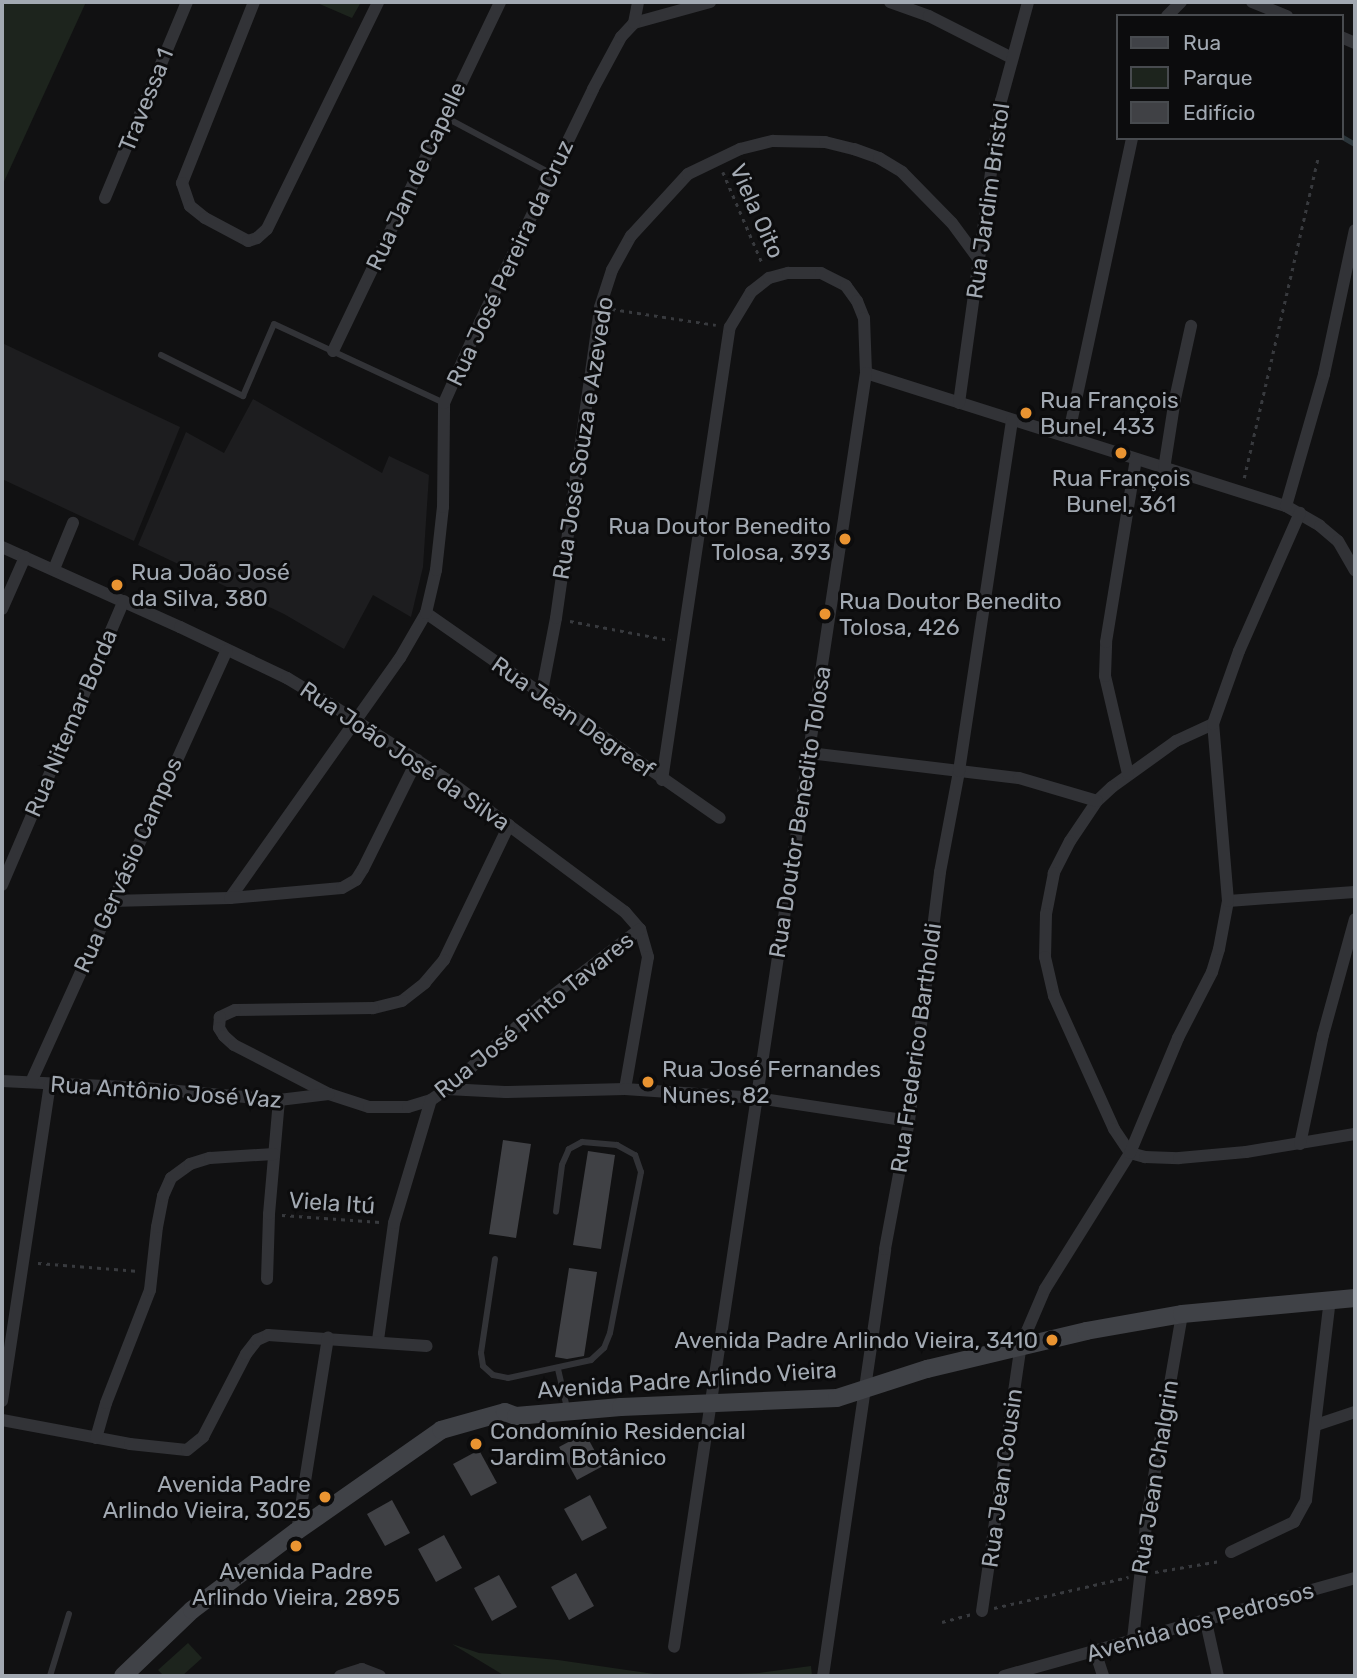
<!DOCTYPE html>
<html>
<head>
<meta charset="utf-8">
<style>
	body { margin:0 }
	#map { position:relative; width:1357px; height:1678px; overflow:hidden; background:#111112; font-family:Rubik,sans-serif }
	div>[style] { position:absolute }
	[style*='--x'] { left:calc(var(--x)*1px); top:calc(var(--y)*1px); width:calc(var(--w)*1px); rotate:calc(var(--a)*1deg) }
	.built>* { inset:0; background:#1d1d1f }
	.green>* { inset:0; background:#1d241d }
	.stream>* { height:4.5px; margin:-2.25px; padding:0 2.25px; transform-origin:2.25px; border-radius:2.25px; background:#2b353a }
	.building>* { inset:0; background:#404145 }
	.path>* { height:2.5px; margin-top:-1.25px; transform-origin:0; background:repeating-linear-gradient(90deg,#383a3e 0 3.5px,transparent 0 8.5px) }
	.service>* { height:6px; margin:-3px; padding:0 3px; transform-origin:3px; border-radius:3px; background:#323337 }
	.minor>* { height:12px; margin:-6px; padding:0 6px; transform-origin:6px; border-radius:6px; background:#323337 }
	.secondary>* { height:18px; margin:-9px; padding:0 9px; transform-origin:9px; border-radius:9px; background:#404247 }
	.dots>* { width:19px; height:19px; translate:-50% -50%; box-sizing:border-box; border:4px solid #0c0c0d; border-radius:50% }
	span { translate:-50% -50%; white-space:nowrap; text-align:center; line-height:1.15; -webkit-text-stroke:6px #0c0c0d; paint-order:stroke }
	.street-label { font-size:23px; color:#a2a9b2 }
	.poi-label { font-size:23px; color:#a2a9b2 }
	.left { translate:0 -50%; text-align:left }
	.right { translate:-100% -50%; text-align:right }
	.frame { position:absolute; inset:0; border:4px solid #a2a9b2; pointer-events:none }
	.legend { position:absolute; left:1116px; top:14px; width:228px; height:126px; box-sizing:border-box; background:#0c0c0d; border:2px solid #484b4f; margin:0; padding:9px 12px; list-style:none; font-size:21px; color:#a2a9b2 }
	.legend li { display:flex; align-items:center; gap:14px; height:35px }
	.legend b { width:35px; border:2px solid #484b4f }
</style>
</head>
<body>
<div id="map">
	<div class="built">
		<i style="clip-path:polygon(2px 343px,180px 427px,134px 541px,2px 479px)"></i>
		<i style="clip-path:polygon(253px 399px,382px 473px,389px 456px,429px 475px,423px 567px,411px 617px,373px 595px,344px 649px,284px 614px,138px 545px,186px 432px,224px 453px)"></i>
	</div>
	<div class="green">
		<i style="clip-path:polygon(2px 2px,86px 2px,2px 186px)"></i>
		<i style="clip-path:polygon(315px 2px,361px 2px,352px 18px)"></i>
		<i style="clip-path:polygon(188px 1643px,202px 1658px,182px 1676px,164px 1676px,158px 1670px)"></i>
		<i style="clip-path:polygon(452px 1644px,479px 1653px,558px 1660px,668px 1676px,505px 1676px)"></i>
		<i style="clip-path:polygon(811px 1666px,812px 1676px,690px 1676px,759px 1673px)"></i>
	</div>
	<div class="stream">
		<i style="--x:1341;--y:136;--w:16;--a:30"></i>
	</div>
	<div class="building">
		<i style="clip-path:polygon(503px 1140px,531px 1144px,516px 1238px,489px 1234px)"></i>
		<i style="clip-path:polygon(588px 1151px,615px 1155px,601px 1249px,573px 1245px)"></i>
		<i style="clip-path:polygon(569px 1268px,597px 1272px,584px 1356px,567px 1359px,555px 1357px)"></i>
		<i style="clip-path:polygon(585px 1433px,603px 1466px,577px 1480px,559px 1447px)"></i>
		<i style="clip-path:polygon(479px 1450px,497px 1483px,471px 1496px,453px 1464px)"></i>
		<i style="clip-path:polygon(590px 1495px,607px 1528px,582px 1541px,564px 1509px)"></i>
		<i style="clip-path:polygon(392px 1500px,410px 1533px,385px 1546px,367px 1514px)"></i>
		<i style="clip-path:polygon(444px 1535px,462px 1568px,436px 1582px,418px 1549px)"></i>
		<i style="clip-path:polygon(576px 1573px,594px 1606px,569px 1620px,551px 1587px)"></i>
		<i style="clip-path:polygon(499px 1575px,517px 1607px,492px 1621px,474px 1588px)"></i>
	</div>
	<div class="path">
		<i style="--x:723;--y:172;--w:101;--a:66.7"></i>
		<i style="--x:612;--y:309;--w:105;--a:8.7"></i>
		<i style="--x:1244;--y:478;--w:329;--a:-77"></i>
		<i style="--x:570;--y:621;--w:102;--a:10.8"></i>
		<i style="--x:282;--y:1215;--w:98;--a:4.1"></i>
		<i style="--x:38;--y:1263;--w:101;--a:4.5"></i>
		<i style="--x:1155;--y:1572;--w:66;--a:-9.6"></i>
		<i style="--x:994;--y:1608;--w:138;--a:-13"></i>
		<i style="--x:942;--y:1622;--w:30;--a:-15"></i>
	</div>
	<div class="service">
		<i style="--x:445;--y:117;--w:121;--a:28"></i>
		<i style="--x:161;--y:355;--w:92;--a:26.6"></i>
		<i style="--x:243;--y:396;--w:78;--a:-66.7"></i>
		<i style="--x:274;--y:324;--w:187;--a:24.9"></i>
		<i style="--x:495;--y:1259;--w:95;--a:98.5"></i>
		<i style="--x:481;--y:1353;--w:13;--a:81"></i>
		<i style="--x:483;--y:1366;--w:13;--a:42"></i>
		<i style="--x:493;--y:1375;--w:15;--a:11"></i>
		<i style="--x:508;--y:1378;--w:85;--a:-12.2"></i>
		<i style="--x:591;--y:1360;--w:18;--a:-43"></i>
		<i style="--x:604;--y:1348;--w:16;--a:-68"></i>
		<i style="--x:610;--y:1333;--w:164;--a:-79.1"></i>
		<i style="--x:641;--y:1172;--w:18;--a:-109"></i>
		<i style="--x:635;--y:1155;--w:21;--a:-151"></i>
		<i style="--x:617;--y:1145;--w:35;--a:-175"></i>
		<i style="--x:582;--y:1142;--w:15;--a:152"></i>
		<i style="--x:569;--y:1149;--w:17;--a:114"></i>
		<i style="--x:562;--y:1165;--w:47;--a:97.3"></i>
		<i style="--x:558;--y:1369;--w:40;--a:77"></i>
		<i style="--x:50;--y:1676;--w:65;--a:-73"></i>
	</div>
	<div class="minor">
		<i style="--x:254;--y:2;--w:195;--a:111.7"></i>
		<i style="--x:182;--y:183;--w:24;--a:71"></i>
		<i style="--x:190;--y:206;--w:19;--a:39"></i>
		<i style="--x:205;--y:218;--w:49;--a:28.1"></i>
		<i style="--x:248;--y:241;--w:9;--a:-18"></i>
		<i style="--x:257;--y:238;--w:13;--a:-42"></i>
		<i style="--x:267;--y:229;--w:253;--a:-63.9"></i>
		<i style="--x:890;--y:2;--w:41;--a:19.7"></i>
		<i style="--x:929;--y:16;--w:91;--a:26.8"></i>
		<i style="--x:1252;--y:2;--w:38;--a:22"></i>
		<i style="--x:1167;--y:16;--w:20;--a:-45"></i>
		<i style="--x:634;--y:23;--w:79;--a:-15.4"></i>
		<i style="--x:1341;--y:37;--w:15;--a:23"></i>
		<i style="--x:105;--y:198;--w:212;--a:-67.3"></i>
		<i style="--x:333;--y:351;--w:387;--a:-64.4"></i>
		<i style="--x:866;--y:373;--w:441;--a:17.6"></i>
		<i style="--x:1286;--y:506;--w:39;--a:30"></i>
		<i style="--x:1320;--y:526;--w:23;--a:40"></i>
		<i style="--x:1338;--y:541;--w:34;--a:60"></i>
		<i style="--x:959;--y:403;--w:305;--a:-82.1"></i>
		<i style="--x:1001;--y:101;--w:103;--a:-74.7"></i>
		<i style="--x:1068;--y:437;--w:306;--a:-77.9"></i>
		<i style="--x:1164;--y:469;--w:71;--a:-81.1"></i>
		<i style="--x:1175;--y:399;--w:75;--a:-77.6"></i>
		<i style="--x:1286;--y:506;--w:137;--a:-73.9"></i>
		<i style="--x:1324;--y:374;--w:147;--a:-77.9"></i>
		<i style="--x:2;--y:547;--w:195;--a:24.2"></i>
		<i style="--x:180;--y:627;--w:119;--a:25.5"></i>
		<i style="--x:287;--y:678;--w:50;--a:31.2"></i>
		<i style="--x:330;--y:704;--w:145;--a:32.9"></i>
		<i style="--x:452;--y:783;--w:216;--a:36.7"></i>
		<i style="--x:625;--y:912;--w:23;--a:49"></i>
		<i style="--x:640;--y:929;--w:29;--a:74"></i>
		<i style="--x:648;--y:957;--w:134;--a:99.9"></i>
		<i style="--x:54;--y:569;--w:50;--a:-67.6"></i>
		<i style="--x:2;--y:609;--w:57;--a:-66.1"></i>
		<i style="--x:426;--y:613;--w:358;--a:34.9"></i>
		<i style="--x:541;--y:696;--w:79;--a:-79.1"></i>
		<i style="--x:556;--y:618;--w:314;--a:-81.9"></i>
		<i style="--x:600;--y:307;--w:39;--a:-72"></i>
		<i style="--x:612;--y:270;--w:39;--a:-61"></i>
		<i style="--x:631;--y:236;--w:84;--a:-47.4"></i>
		<i style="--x:688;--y:174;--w:58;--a:-25.7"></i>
		<i style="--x:740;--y:149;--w:34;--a:-14"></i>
		<i style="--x:773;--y:141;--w:52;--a:1.1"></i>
		<i style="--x:825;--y:142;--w:30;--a:14"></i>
		<i style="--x:854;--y:149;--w:27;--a:20"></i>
		<i style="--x:879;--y:158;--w:27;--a:31"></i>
		<i style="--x:902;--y:172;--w:71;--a:45.6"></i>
		<i style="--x:952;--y:223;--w:47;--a:53.6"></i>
		<i style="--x:1213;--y:724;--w:41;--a:155.3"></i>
		<i style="--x:1176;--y:741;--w:79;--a:144.3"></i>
		<i style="--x:1112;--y:787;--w:21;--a:137"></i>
		<i style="--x:1097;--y:801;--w:48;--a:124"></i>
		<i style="--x:1070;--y:841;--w:36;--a:117"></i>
		<i style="--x:1054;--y:873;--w:42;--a:101"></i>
		<i style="--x:1046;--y:914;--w:43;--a:91.3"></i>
		<i style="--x:1045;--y:957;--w:40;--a:77"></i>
		<i style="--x:1054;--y:996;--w:146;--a:65.7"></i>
		<i style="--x:1114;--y:1129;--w:29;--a:56"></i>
		<i style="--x:1130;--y:1153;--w:16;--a:15"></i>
		<i style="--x:1145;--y:1157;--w:34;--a:2"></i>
		<i style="--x:1179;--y:1158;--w:67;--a:-5.1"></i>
		<i style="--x:1246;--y:1152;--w:110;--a:-9.4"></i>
		<i style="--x:809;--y:753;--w:211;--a:6.8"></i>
		<i style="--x:1019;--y:778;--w:81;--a:16.4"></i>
		<i style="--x:1128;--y:774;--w:101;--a:-103.2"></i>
		<i style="--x:1105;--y:676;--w:34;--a:-88"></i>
		<i style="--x:1106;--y:642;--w:185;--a:-80.7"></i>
		<i style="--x:662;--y:780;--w:458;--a:-81.5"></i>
		<i style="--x:730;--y:327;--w:41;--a:-59"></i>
		<i style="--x:751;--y:292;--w:23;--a:-38"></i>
		<i style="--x:769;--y:278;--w:20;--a:-15"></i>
		<i style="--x:788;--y:273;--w:33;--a:0"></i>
		<i style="--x:821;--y:273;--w:28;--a:27"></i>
		<i style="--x:846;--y:286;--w:19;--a:54"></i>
		<i style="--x:857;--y:301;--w:18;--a:68"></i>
		<i style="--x:864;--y:318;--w:55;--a:87.9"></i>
		<i style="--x:866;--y:373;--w:1288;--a:98.57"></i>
		<i style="--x:509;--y:825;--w:150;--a:115.7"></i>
		<i style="--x:444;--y:960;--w:30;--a:130"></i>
		<i style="--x:425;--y:983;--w:29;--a:142"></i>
		<i style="--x:402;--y:1001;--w:30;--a:166"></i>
		<i style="--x:373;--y:1008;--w:138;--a:179.2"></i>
		<i style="--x:235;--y:1010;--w:17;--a:155"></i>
		<i style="--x:220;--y:1017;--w:11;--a:95"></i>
		<i style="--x:219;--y:1028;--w:9;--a:58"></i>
		<i style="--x:224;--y:1036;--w:13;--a:42"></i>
		<i style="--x:234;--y:1045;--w:107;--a:27.3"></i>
		<i style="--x:329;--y:1094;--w:42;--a:18"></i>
		<i style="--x:369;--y:1107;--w:39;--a:0"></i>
		<i style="--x:408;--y:1107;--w:24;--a:-17"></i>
		<i style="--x:431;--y:1100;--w:19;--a:-35"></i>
		<i style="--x:447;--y:1089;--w:134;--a:-41.7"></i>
		<i style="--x:547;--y:1000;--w:117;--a:-37.4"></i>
		<i style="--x:2;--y:885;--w:309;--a:-66.8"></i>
		<i style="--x:230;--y:898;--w:294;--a:-54.7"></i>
		<i style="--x:400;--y:658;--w:52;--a:-60"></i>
		<i style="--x:426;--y:613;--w:44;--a:-76.9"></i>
		<i style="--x:436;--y:570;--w:63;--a:-83.7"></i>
		<i style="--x:443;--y:507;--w:104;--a:-89.4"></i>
		<i style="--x:444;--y:403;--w:89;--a:-66"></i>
		<i style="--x:480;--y:322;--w:259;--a:-64.1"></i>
		<i style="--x:593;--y:89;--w:59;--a:-61.7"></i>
		<i style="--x:621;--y:37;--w:19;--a:-47"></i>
		<i style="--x:634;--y:23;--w:21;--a:-79"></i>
		<i style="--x:111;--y:901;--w:119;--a:-1.4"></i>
		<i style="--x:230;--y:898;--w:112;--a:-5.1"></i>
		<i style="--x:342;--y:888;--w:16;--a:-30"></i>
		<i style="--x:356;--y:880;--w:13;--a:-58"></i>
		<i style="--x:363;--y:869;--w:122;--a:-63.6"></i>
		<i style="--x:1228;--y:901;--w:127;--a:-4.1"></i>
		<i style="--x:2;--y:1081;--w:143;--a:2.8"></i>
		<i style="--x:145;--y:1088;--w:135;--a:5.1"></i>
		<i style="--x:279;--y:1100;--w:50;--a:-6.8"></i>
		<i style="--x:31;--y:1082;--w:474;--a:-65.6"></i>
		<i style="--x:447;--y:1089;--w:58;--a:3"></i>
		<i style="--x:505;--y:1092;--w:120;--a:-1.4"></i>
		<i style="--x:625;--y:1089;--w:132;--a:3.9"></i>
		<i style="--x:757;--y:1098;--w:154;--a:8.6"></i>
		<i style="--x:1300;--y:1144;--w:111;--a:-78.1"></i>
		<i style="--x:1323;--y:1035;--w:120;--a:-74.6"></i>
		<i style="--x:267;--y:1279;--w:65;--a:-88.2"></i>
		<i style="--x:269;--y:1214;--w:114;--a:-85"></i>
		<i style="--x:378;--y:1340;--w:118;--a:-82.2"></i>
		<i style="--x:394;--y:1223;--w:128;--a:-73.3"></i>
		<i style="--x:2;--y:1401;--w:320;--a:-81.4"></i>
		<i style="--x:2;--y:1420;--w:130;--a:10.6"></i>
		<i style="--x:130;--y:1444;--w:57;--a:6"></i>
		<i style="--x:187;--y:1450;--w:21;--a:-39"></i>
		<i style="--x:203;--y:1437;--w:93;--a:-62.6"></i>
		<i style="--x:246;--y:1354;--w:18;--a:-52"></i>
		<i style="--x:257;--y:1340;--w:12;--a:-24"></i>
		<i style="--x:268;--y:1335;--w:159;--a:4"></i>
		<i style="--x:1316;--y:1425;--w:41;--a:-18.4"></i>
		<i style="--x:96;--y:1438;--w:36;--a:-74"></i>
		<i style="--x:106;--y:1403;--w:121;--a:-68.7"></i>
		<i style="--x:150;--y:1290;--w:63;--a:-83.7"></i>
		<i style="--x:157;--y:1227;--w:32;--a:-79"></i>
		<i style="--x:163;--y:1196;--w:20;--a:-66"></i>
		<i style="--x:171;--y:1178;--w:24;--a:-36"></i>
		<i style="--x:190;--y:1164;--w:21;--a:-17"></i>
		<i style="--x:210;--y:1158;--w:64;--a:-3.6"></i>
		<i style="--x:297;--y:1531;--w:196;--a:-80.9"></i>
		<i style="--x:1231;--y:1552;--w:70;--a:-25.5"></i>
		<i style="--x:1294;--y:1522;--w:25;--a:-61"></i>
		<i style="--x:1306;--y:1500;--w:202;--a:-83.2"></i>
		<i style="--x:982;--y:1611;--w:269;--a:-81.7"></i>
		<i style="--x:1021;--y:1345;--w:61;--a:-66.8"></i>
		<i style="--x:1045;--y:1289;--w:160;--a:-58"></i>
		<i style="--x:1130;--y:1153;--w:125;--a:-67.3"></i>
		<i style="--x:1178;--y:1038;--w:74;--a:-62.7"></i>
		<i style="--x:1212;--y:972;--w:24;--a:-73"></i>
		<i style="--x:1219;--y:949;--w:49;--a:-79.4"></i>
		<i style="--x:1228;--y:901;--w:178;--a:-94.8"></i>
		<i style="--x:1213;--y:724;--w:77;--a:-70.4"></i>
		<i style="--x:1239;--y:651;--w:151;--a:-66.2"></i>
		<i style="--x:1206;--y:1622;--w:55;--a:77.5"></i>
		<i style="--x:1133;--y:1639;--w:123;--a:-83.5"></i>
		<i style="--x:1147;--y:1517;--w:206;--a:-80.2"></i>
		<i style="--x:1095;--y:1651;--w:26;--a:72"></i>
		<i style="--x:340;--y:1676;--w:23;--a:-18"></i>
		<i style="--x:362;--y:1669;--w:19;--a:21"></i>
		<i style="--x:823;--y:1676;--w:431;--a:-81.7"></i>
		<i style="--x:885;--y:1249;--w:130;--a:-79.4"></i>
		<i style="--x:909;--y:1121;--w:251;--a:-82.9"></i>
		<i style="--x:940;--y:872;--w:103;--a:-79.3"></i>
		<i style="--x:959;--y:771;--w:355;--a:-81.4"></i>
		<i style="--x:1004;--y:1676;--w:364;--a:-15.6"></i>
	</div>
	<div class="secondary">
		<i style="--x:123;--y:1676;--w:95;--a:-43.7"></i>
		<i style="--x:192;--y:1610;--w:131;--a:-37"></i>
		<i style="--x:297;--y:1531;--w:176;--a:-35"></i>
		<i style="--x:441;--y:1430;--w:66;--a:-15.7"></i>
		<i style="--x:505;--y:1412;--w:12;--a:20"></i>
		<i style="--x:516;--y:1416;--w:105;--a:-4.9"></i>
		<i style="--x:621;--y:1407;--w:216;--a:-2.4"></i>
		<i style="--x:837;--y:1398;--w:95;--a:-17.9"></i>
		<i style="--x:927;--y:1369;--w:163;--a:-13.4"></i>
		<i style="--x:1086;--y:1331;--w:97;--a:-10"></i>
		<i style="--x:1182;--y:1314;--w:174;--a:-5.3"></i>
	</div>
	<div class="dots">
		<i style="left:1026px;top:413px;background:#ea9431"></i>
		<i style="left:1121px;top:453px;background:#ea9431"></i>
		<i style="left:845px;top:539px;background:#ea9431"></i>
		<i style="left:117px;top:585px;background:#ea9431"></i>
		<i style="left:825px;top:614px;background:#ea9431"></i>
		<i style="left:648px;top:1082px;background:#ea9431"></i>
		<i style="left:1052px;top:1340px;background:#ea9431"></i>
		<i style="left:476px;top:1444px;background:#ea9431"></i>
		<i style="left:325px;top:1497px;background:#ea9431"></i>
		<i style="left:296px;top:1546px;background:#ea9431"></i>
	</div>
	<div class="street-label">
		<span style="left:146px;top:100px;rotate:-68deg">Travessa 1</span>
		<span style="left:416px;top:176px;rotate:-65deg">Rua Jan de Capelle</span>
		<span style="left:988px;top:201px;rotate:-82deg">Rua Jardim Bristol</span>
		<span style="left:757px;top:211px;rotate:66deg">Viela Oito</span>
		<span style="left:510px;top:263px;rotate:-65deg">Rua José Pereira da Cruz</span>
		<span style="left:583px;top:438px;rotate:-81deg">Rua José Souza e Azevedo</span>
		<span style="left:573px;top:717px;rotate:35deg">Rua Jean Degreef</span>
		<span style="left:71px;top:723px;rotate:-67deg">Rua Nitemar Borda</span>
		<span style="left:405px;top:756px;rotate:34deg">Rua João José da Silva</span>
		<span style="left:800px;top:812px;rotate:-81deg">Rua Doutor Benedito Tolosa</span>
		<span style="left:128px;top:865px;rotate:-66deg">Rua Gervásio Campos</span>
		<span style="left:534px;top:1015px;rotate:-39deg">Rua José Pinto Tavares</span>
		<span style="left:916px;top:1048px;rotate:-82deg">Rua Frederico Bartholdi</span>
		<span style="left:166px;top:1092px;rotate:4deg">Rua Antônio José Vaz</span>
		<span style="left:332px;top:1203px;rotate:4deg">Viela Itú</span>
		<span style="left:687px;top:1380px;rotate:-4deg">Avenida Padre Arlindo Vieira</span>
		<span style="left:1155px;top:1477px;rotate:-81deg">Rua Jean Chalgrin</span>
		<span style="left:1002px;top:1478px;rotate:-82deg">Rua Jean Cousin</span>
		<span style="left:1200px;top:1622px;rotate:-16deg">Avenida dos Pedrosos</span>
	</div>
	<div class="poi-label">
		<span class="left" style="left:1040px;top:413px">Rua François<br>Bunel, 433</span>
		<span style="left:1121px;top:491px">Rua François<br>Bunel, 361</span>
		<span class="right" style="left:831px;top:539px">Rua Doutor Benedito<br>Tolosa, 393</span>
		<span class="left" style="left:131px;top:585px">Rua João José<br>da Silva, 380</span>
		<span class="left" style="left:839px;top:614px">Rua Doutor Benedito<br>Tolosa, 426</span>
		<span class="left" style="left:662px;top:1082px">Rua José Fernandes<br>Nunes, 82</span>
		<span class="right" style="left:1038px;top:1340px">Avenida Padre Arlindo Vieira, 3410</span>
		<span class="left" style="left:490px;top:1444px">Condomínio Residencial<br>Jardim Botânico</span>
		<span class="right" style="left:311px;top:1497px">Avenida Padre<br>Arlindo Vieira, 3025</span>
		<span style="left:296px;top:1584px">Avenida Padre<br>Arlindo Vieira, 2895</span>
	</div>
	<div class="frame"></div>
	<ul class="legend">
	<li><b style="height:9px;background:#404247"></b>Rua</li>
	<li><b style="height:19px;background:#1d241d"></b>Parque</li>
	<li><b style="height:19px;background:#404145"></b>Edifício</li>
	</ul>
</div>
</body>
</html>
